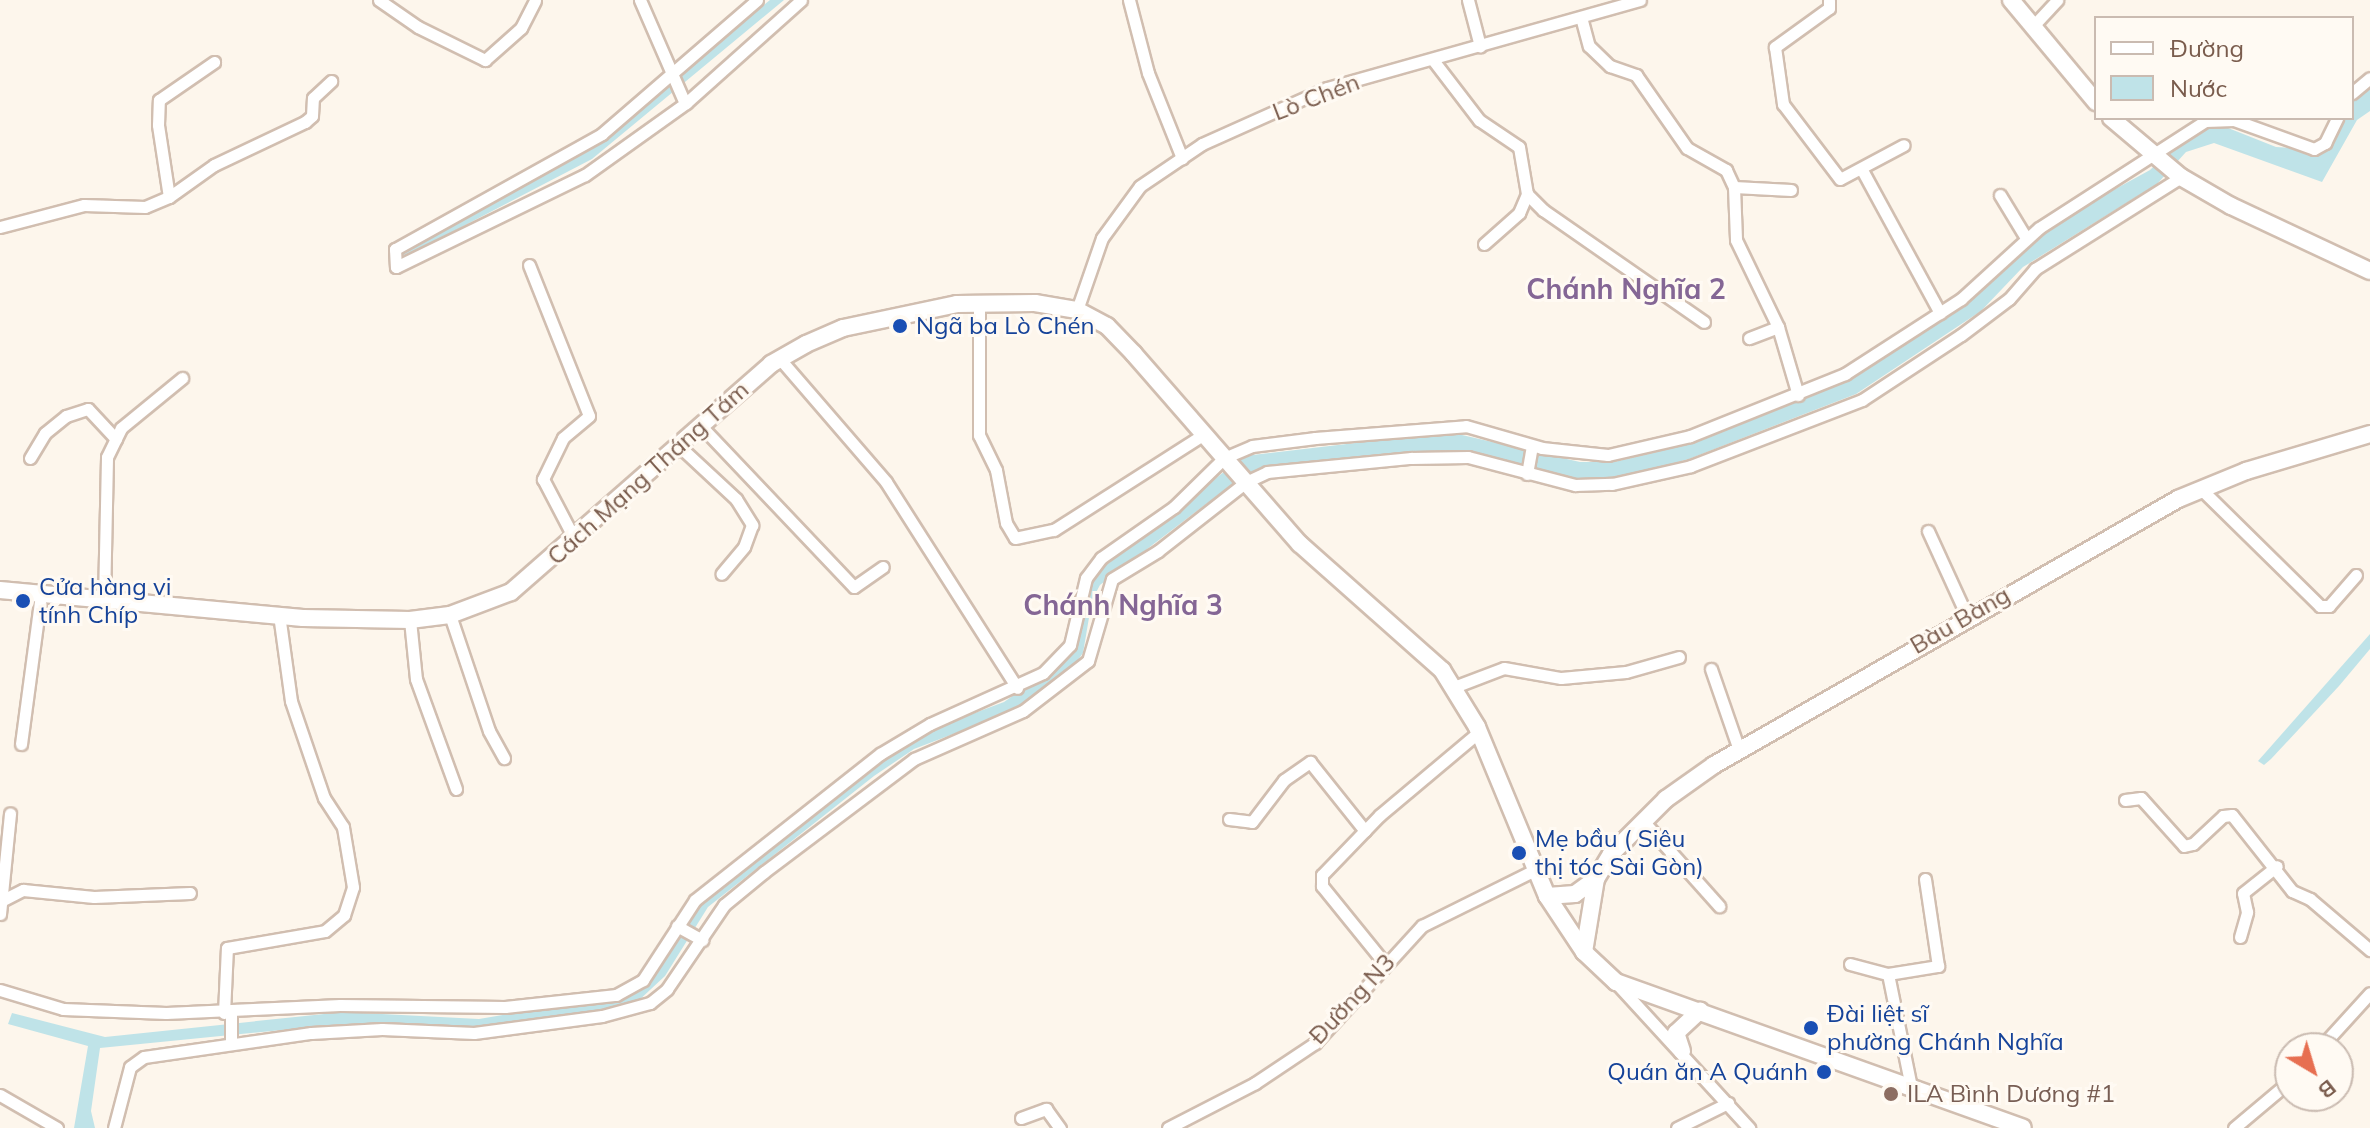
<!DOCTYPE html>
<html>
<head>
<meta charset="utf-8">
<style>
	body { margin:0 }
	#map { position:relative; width:2370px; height:1128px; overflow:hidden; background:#fdf6ec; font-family:Mulish,sans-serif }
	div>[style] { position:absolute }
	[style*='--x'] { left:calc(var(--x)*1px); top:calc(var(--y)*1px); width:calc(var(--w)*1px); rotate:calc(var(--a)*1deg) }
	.water>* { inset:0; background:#bfe3e8 }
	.roads { filter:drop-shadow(2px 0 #d1beb0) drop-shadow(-2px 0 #d1beb0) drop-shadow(0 2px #d1beb0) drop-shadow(0 -2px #d1beb0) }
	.street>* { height:11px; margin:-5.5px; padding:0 5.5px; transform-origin:5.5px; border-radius:5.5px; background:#fff }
	.secondary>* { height:16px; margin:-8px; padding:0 8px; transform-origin:8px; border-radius:8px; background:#fff }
	.dots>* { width:22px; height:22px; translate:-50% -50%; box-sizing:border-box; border:4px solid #fffaf3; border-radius:50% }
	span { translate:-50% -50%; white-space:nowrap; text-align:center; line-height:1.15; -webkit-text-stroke:6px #fffaf3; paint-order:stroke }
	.street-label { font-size:24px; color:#7a5c4d }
	.transit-label { font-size:24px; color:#164399 }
	.left { translate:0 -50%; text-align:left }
	.right { translate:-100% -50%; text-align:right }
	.education-label { font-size:24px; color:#785e54 }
	.quarter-label { font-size:28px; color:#846695; font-weight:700 }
	.legend { position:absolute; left:2094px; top:16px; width:260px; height:104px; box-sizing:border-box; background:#fffaf3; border:2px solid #cabbb1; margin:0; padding:10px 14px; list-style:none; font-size:24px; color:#7a5c4d }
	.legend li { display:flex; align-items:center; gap:16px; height:40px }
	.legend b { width:40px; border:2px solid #cabbb1 }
	.north { position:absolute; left:2274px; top:1032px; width:80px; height:80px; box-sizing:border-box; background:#fffaf3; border:2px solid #cabbb1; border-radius:50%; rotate:142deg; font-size:22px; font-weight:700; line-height:32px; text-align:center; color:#7a5c4d }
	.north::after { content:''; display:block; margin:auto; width:28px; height:36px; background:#e76f51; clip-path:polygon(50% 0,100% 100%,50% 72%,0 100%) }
</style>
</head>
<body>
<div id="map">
	<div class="water">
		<i style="clip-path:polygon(770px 0,784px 0,592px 159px,400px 259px,401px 254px,575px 157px)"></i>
		<i style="clip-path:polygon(2370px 84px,2370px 111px,2357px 120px,2322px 182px,2214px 143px,2186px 152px,2157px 184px,2023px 267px,1981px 311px,1856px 394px,1689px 459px,1603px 482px,1541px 476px,1452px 451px,1256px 473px,1206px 504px,1100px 585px,1092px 600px,1083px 653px,1070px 671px,1008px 713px,914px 749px,874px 776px,708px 907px,665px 976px,636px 1003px,480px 1030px,343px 1024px,100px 1048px,91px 1111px,95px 1128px,74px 1128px,88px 1046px,8px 1024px,12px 1013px,105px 1037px,343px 1012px,479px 1019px,628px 994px,699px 899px,908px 738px,1004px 702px,1062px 662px,1072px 648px,1091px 577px,1244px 456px,1449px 432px,1580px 462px,1614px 462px,1674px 448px,1854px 375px,1899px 346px,2037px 232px,2150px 170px,2190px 132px,2213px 122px,2276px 147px,2321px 150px,2342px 118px,2352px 118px,2352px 102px)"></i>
		<i style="clip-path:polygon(2370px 634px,2370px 649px,2339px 686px,2271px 759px,2264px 765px,2258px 761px)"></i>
	</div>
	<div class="roads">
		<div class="street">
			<i style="--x:379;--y:0;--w:47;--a:34.7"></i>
			<i style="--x:418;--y:27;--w:75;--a:26.2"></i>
			<i style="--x:485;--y:60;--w:48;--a:-41.6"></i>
			<i style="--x:521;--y:28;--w:31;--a:-63"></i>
			<i style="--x:640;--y:0;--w:108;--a:66.5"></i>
			<i style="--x:757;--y:0;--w:205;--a:139.2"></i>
			<i style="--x:602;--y:134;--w:237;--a:150.9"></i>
			<i style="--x:395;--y:249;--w:18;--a:87"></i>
			<i style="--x:396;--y:267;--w:210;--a:-26"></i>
			<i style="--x:585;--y:175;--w:124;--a:-35.5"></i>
			<i style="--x:686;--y:103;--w:154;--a:-41.8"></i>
			<i style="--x:1129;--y:0;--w:75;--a:75.4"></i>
			<i style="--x:1148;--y:73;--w:92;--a:68.2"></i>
			<i style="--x:1468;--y:0;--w:48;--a:75.4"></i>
			<i style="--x:1829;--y:0;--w:8;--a:90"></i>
			<i style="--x:1829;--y:8;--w:67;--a:144.2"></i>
			<i style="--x:1775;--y:47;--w:58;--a:82"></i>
			<i style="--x:1783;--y:104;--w:94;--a:52.8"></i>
			<i style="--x:1840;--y:179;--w:72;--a:-28"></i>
			<i style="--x:1581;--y:17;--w:30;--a:75"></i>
			<i style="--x:1589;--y:46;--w:29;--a:44"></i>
			<i style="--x:1610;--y:66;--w:28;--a:19"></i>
			<i style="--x:1636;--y:75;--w:89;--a:55.1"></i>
			<i style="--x:1687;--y:148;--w:45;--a:29.4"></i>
			<i style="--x:1726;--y:170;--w:19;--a:65"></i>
			<i style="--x:1734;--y:187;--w:57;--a:3"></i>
			<i style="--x:2034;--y:25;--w:34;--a:-47"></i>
			<i style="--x:1433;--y:60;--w:76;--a:52.5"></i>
			<i style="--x:1479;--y:120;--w:48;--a:34"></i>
			<i style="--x:1519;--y:147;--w:48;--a:80.3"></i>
			<i style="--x:1527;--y:194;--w:23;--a:45"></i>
			<i style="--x:1543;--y:210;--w:196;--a:34.8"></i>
			<i style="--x:2352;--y:93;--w:23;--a:-40"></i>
			<i style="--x:1862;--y:170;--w:163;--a:61.4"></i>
			<i style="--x:1734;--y:187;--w:53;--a:87.8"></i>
			<i style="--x:1736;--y:240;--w:97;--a:64.2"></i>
			<i style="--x:1778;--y:327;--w:31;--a:159"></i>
			<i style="--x:2000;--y:195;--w:50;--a:58.8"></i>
			<i style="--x:169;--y:197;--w:73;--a:-98.7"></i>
			<i style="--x:158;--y:125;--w:25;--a:-88"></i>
			<i style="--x:159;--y:100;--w:67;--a:-34.6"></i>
			<i style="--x:0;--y:227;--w:87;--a:-14.7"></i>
			<i style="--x:84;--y:205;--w:61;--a:1.9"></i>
			<i style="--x:145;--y:207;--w:26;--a:-23"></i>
			<i style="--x:169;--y:197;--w:55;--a:-35.4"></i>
			<i style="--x:214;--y:165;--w:101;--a:-25.3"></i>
			<i style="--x:305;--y:122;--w:9;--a:-41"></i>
			<i style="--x:312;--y:116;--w:18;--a:-87"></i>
			<i style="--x:313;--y:98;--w:25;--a:-43"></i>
			<i style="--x:1484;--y:244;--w:47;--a:-41.5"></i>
			<i style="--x:1519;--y:213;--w:21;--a:-67"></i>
			<i style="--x:529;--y:265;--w:162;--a:68.3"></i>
			<i style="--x:589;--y:416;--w:34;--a:140"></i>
			<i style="--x:563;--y:438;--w:46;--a:116"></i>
			<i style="--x:543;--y:479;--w:69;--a:62.3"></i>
			<i style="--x:979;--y:303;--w:132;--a:90"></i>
			<i style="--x:979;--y:435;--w:39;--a:64"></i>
			<i style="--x:996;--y:470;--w:54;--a:79.3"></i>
			<i style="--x:1006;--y:523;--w:17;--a:59"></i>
			<i style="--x:1015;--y:538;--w:40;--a:-12"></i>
			<i style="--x:1054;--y:530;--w:178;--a:-32.6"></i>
			<i style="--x:1077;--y:310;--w:76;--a:-70.9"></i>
			<i style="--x:1102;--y:238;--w:64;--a:-53.8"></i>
			<i style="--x:1140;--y:186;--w:75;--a:-34.1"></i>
			<i style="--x:1202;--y:144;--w:137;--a:-24.1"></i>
			<i style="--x:1327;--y:88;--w:325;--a:-15.7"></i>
			<i style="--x:1778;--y:327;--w:71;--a:73.6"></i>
			<i style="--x:780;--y:359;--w:162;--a:49.2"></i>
			<i style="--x:886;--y:482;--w:244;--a:57.5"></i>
			<i style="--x:701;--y:426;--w:222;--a:46.5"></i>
			<i style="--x:854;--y:587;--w:35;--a:-35"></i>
			<i style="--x:679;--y:446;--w:78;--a:42.9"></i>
			<i style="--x:736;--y:499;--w:31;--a:58"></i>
			<i style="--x:752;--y:525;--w:23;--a:110"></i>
			<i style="--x:744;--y:547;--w:35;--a:130"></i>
			<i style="--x:30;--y:458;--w:29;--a:-59"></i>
			<i style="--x:45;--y:433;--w:27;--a:-39"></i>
			<i style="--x:66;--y:416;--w:23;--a:-18"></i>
			<i style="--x:88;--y:409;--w:41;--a:47"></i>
			<i style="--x:1527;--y:474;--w:28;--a:-80"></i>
			<i style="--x:2201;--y:489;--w:167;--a:44.5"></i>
			<i style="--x:2320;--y:606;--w:9;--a:0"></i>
			<i style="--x:2329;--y:606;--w:41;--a:-48.9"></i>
			<i style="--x:1928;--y:531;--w:94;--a:65.4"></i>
			<i style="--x:104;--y:601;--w:144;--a:-88.8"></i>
			<i style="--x:107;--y:457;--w:32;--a:-64"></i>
			<i style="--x:121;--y:428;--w:79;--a:-39.3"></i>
			<i style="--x:450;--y:615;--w:122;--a:71.4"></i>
			<i style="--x:489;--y:731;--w:31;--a:61"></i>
			<i style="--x:410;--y:620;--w:59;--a:84.2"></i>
			<i style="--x:416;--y:679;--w:117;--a:70"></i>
			<i style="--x:1711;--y:669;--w:86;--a:70.9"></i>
			<i style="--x:1454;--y:687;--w:53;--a:-20.8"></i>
			<i style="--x:1504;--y:668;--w:58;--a:10"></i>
			<i style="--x:1561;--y:678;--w:65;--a:-5.3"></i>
			<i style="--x:1626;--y:672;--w:55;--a:-15.8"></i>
			<i style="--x:21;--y:744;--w:151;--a:-82.4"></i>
			<i style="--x:2125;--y:800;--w:16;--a:-7"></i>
			<i style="--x:2141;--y:798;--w:64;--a:48.1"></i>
			<i style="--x:2184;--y:846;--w:9;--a:-13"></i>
			<i style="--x:2193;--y:844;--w:41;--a:-43"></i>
			<i style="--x:2223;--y:816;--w:9;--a:-6"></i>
			<i style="--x:2232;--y:815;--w:97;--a:51.7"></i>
			<i style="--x:2292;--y:891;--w:20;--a:24"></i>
			<i style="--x:2310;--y:899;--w:79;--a:40.4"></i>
			<i style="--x:1229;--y:819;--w:23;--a:7"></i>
			<i style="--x:1252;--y:822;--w:53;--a:-52.7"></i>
			<i style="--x:1284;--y:780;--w:32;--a:-35"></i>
			<i style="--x:1310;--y:762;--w:88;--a:51.4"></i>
			<i style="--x:1644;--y:822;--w:113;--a:48.2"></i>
			<i style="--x:1;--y:901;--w:25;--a:-27"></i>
			<i style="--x:23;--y:890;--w:71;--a:5.6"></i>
			<i style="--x:94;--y:897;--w:96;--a:-2.4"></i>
			<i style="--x:0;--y:914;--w:101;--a:-84.3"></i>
			<i style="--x:677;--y:926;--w:29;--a:29"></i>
			<i style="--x:2240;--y:937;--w:26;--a:-74"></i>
			<i style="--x:2247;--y:912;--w:19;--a:-102"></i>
			<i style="--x:2243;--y:893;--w:43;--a:-38.5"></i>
			<i style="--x:1850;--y:964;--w:39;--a:15"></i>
			<i style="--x:1888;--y:974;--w:51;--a:-9.1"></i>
			<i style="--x:1938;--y:966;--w:88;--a:-98.5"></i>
			<i style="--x:1386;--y:965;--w:102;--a:-129"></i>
			<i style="--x:1322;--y:886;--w:11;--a:-90"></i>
			<i style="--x:1322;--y:875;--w:83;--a:-46"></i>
			<i style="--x:1380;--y:815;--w:129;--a:-40"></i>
			<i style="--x:1888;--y:974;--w:115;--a:78.5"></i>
			<i style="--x:1619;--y:986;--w:193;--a:47.5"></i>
			<i style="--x:0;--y:990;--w:66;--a:16.8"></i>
			<i style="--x:63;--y:1009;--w:103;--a:2.2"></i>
			<i style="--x:166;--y:1013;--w:174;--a:-2.6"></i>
			<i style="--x:340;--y:1005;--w:165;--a:0.7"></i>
			<i style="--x:505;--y:1007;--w:112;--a:-6.2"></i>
			<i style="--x:616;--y:995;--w:31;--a:-29"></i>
			<i style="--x:643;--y:980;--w:95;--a:-57"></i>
			<i style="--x:695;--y:900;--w:236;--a:-38.3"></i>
			<i style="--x:880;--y:754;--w:58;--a:-31"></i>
			<i style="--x:930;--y:724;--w:124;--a:-24.3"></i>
			<i style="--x:1043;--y:673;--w:39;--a:-46"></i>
			<i style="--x:1070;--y:645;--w:69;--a:-76.6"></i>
			<i style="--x:1086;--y:578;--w:25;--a:-53"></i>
			<i style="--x:1101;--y:558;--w:89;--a:-34.9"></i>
			<i style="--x:1174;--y:507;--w:70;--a:-44.4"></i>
			<i style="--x:1224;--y:458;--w:30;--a:-23"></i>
			<i style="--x:1252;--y:446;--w:64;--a:-7.2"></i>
			<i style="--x:1315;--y:438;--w:151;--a:-4.5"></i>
			<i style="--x:1466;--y:426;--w:79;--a:16.1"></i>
			<i style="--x:1542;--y:448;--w:66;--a:6.1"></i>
			<i style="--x:1608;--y:455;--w:84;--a:-13"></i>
			<i style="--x:1690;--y:436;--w:167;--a:-21.8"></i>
			<i style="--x:1845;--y:374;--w:138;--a:-32.9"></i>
			<i style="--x:1961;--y:299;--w:105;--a:-42.3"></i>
			<i style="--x:2039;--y:228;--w:197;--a:-32.8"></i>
			<i style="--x:2205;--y:121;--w:29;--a:-2"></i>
			<i style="--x:2234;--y:120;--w:85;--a:19.9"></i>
			<i style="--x:2314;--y:149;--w:13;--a:-29"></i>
			<i style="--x:2325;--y:143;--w:28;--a:-64"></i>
			<i style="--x:224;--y:1013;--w:65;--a:-87.4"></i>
			<i style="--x:227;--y:948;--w:99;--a:-9.8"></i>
			<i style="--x:325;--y:931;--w:25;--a:-40"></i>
			<i style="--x:344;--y:915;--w:29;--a:-72"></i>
			<i style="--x:353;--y:887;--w:61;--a:-99.5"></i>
			<i style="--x:343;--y:827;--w:35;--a:-123"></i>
			<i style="--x:324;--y:798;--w:102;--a:-108.8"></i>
			<i style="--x:291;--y:701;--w:87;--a:-97.9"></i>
			<i style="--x:231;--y:1042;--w:29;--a:-90"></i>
			<i style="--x:2320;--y:1048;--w:74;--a:-47.7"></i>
			<i style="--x:0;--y:1095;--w:66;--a:30.1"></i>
			<i style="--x:1021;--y:1118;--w:27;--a:-20"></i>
			<i style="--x:1046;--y:1109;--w:24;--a:54"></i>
			<i style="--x:114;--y:1128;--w:63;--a:-75.3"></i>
			<i style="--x:130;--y:1067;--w:17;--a:-36"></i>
			<i style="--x:144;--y:1057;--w:169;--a:-8.2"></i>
			<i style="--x:311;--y:1033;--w:71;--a:-3.2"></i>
			<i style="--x:382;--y:1029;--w:92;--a:2.5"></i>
			<i style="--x:474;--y:1033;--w:129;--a:-7.6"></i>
			<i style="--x:602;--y:1016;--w:50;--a:-15.2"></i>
			<i style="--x:650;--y:1003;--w:22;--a:-39"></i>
			<i style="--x:667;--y:989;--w:102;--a:-55.8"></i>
			<i style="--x:724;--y:905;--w:52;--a:-39.5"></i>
			<i style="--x:764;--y:872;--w:188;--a:-37"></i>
			<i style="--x:914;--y:759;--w:119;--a:-23.8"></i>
			<i style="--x:1023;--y:711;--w:82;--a:-37.6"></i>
			<i style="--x:1088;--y:661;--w:85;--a:-73.7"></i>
			<i style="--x:1112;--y:579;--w:54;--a:-31.3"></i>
			<i style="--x:1158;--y:551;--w:112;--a:-38.1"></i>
			<i style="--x:1246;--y:482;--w:23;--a:-25"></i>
			<i style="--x:1267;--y:472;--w:145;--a:-5.6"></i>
			<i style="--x:1411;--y:458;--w:57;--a:-1"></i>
			<i style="--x:1468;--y:457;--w:111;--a:14.7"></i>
			<i style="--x:1575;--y:485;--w:37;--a:-2"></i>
			<i style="--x:1612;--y:484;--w:81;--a:-12.8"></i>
			<i style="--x:1691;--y:466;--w:183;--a:-21.1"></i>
			<i style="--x:1862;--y:400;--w:118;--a:-33.3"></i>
			<i style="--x:1961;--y:335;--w:60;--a:-36.9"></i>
			<i style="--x:2009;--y:299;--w:40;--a:-49"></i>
			<i style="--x:2035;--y:269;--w:173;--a:-32.2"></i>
			<i style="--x:1168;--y:1128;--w:98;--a:-27.3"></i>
			<i style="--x:1255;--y:1083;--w:72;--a:-33.7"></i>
			<i style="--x:1315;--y:1043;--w:159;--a:-47.6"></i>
			<i style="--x:1422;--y:926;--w:126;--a:-26.4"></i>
			<i style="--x:1677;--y:1128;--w:57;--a:-26.1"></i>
			<i style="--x:2234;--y:1128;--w:73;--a:-40"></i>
		</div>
		<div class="secondary">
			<i style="--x:2011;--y:0;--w:133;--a:50.2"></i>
			<i style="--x:2111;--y:118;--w:92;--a:40.1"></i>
			<i style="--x:2181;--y:177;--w:58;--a:30.1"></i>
			<i style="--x:2231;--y:206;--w:153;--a:25.1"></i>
			<i style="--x:0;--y:590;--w:304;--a:5.3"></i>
			<i style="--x:303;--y:618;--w:107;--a:1.1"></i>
			<i style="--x:410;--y:620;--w:40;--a:-7.1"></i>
			<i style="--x:450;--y:615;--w:65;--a:-20.7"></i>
			<i style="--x:511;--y:592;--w:346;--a:-41.2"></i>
			<i style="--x:771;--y:364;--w:40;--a:-29.7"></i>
			<i style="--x:806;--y:344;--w:40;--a:-23.4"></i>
			<i style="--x:843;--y:328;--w:116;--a:-11.9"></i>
			<i style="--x:957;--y:304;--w:78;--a:-0.7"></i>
			<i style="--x:1035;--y:303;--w:43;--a:9.5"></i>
			<i style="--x:1077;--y:310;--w:34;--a:28"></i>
			<i style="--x:1107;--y:326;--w:39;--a:46"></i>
			<i style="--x:1134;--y:354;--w:252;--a:48.9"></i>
			<i style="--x:1300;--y:544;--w:190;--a:41.6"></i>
			<i style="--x:1442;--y:670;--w:67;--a:58.4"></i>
			<i style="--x:1477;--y:727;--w:183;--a:67.5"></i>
			<i style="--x:1547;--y:896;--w:67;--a:56.5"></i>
			<i style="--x:1584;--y:952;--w:44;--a:43.2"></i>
			<i style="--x:1616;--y:982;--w:432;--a:19.7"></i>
			<i style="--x:1547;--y:896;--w:28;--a:-4"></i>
			<i style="--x:1575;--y:894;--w:26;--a:-36"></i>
			<i style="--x:1584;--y:952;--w:74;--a:-80.7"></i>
			<i style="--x:1596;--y:879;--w:29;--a:-59"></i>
			<i style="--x:1611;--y:854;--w:78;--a:-45"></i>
			<i style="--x:1666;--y:799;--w:59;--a:-35.3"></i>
			<i style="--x:1714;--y:765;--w:535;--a:-29.82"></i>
			<i style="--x:2178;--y:499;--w:74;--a:-22.4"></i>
			<i style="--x:2246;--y:471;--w:129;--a:-16.6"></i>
			<i style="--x:1682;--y:1051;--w:19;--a:-108"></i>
			<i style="--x:1676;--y:1033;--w:33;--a:-43"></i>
		</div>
	</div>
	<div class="dots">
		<i style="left:900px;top:326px;background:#1a4fb4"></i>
		<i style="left:23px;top:601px;background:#1a4fb4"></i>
		<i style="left:1519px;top:853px;background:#1a4fb4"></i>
		<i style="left:1811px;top:1028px;background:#1a4fb4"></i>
		<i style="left:1824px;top:1072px;background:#1a4fb4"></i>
		<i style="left:1891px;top:1094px;background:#8d6e63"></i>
	</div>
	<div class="street-label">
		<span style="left:1316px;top:97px;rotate:-21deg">Lò Chén</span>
		<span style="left:648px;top:473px;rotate:-42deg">Cách Mạng Tháng Tám</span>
		<span style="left:1960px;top:620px;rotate:-30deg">Bàu Bàng</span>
		<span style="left:1352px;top:999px;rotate:-47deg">Đường N3</span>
	</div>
	<div class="transit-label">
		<span class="left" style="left:916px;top:326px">Ngã ba Lò Chén</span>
		<span class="left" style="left:39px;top:601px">Cửa hàng vi<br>tính Chíp</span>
		<span class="left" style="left:1535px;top:853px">Mẹ bầu ( Siêu<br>thị tóc Sài Gòn)</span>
		<span class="left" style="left:1827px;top:1028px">Đài liệt sĩ<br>phường Chánh Nghĩa</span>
		<span class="right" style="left:1808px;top:1072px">Quán ăn A Quánh</span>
	</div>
	<div class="education-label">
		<span class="left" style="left:1907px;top:1094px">ILA Bình Dương #1</span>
	</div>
	<div class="quarter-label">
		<span style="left:1626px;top:289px">Chánh Nghĩa 2</span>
		<span style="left:1123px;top:605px">Chánh Nghĩa 3</span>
	</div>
	<ul class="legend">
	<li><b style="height:10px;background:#fff"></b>Đường</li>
	<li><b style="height:22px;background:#bfe3e8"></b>Nước</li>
	</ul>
	<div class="north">B</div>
</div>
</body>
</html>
